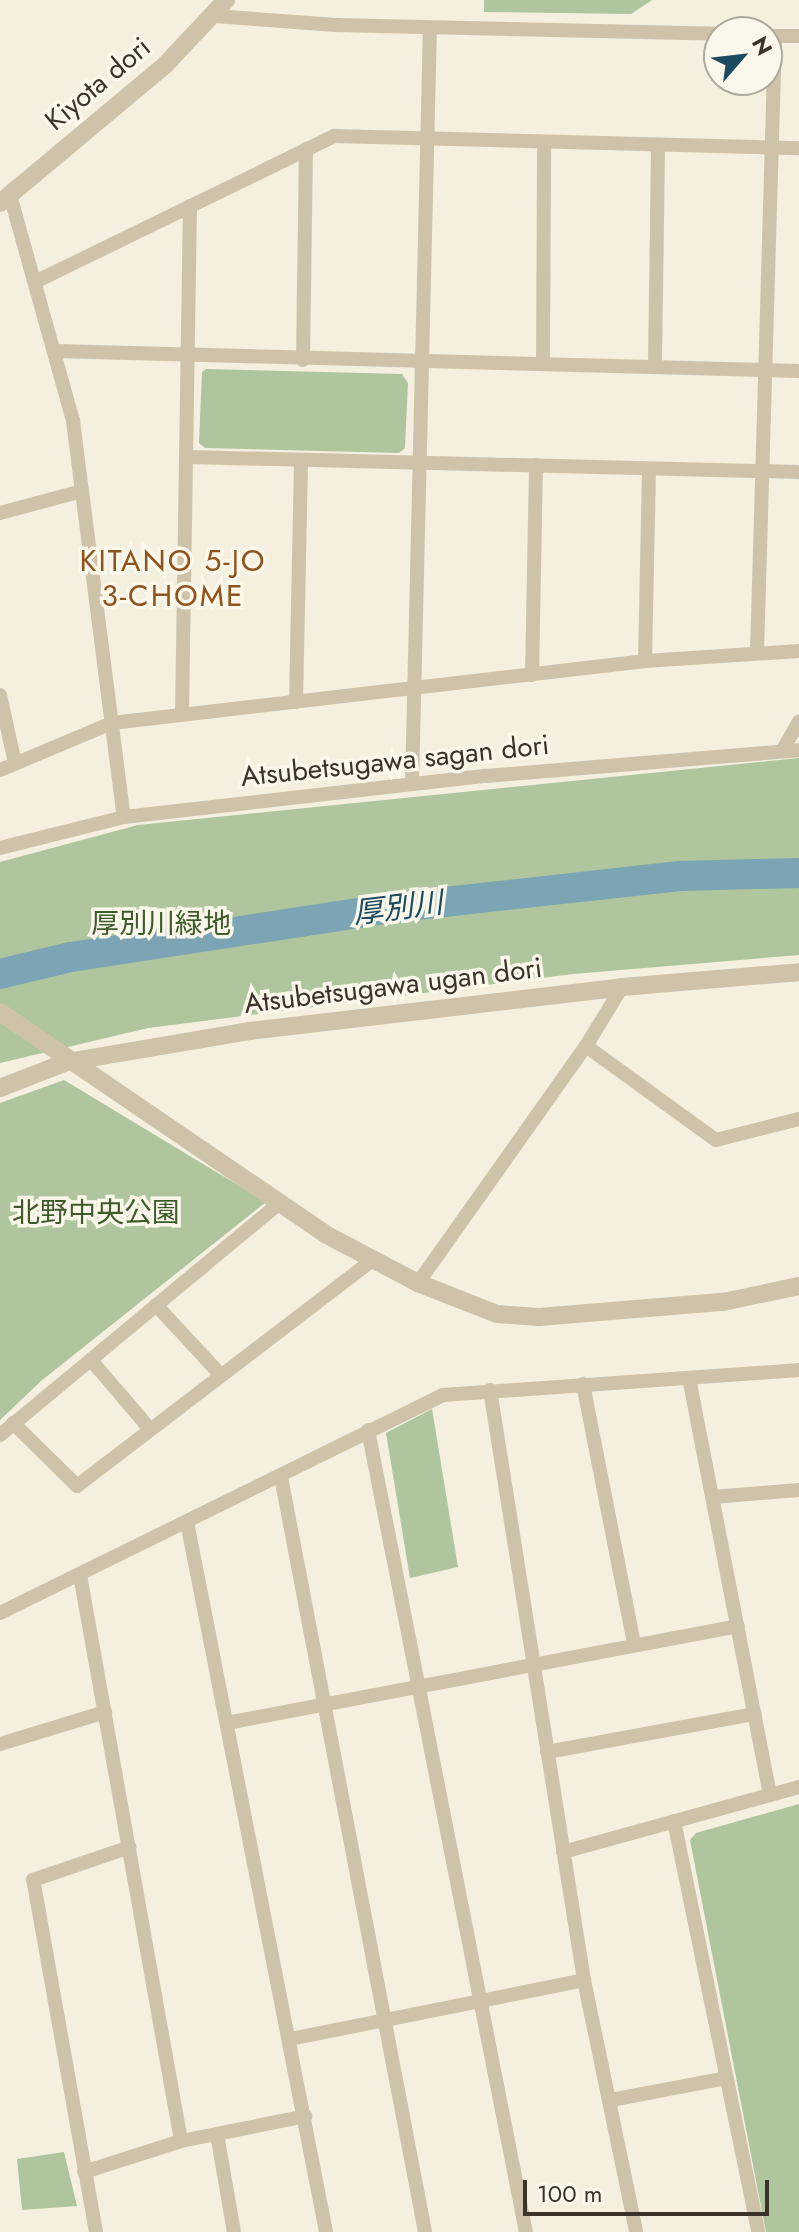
<!DOCTYPE html>
<html>
<head>
<meta charset="utf-8">
<style>
	body { margin:0 }
	#map { position:relative; width:799px; height:2232px; overflow:hidden; background:#f4efde; font-family:Jost,"Noto Sans JP",sans-serif }
	div>[style] { position:absolute }
	[style*='--x'] { left:calc(var(--x)*1px); top:calc(var(--y)*1px); width:calc(var(--w)*1px); rotate:calc(var(--a)*1deg) }
	.green>* { inset:0; background:#aec59d }
	.river>* { height:30px; margin:-15px; padding:0 15px; transform-origin:15px; border-radius:15px; background:#7ba4b4 }
	.minor>* { height:14px; margin:-7px; padding:0 7px; transform-origin:7px; border-radius:7px; background:#cec3a9 }
	.tertiary>* { height:18px; margin:-9px; padding:0 9px; transform-origin:9px; border-radius:9px; background:#cec3a9 }
	span { translate:-50% -50%; white-space:nowrap; text-align:center; line-height:1.15; -webkit-text-stroke:7px #fbf8eb; paint-order:stroke }
	.street-label { font-size:28px; color:#3b3329 }
	.park-label { font-size:28px; color:#3e5b2b }
	.neighbourhood-label { font-size:30px; color:#90531c; letter-spacing:2px }
	.water-label { font-size:30px; color:#1b4b60; font-style:italic }
	.north { position:absolute; left:703px; top:16px; width:80px; height:80px; box-sizing:border-box; background:#fbf8eb; border:2px solid #aea99d; border-radius:50%; rotate:62deg; font-size:22px; font-weight:700; line-height:32px; text-align:center; color:#3b3329 }
	.north::after { content:''; display:block; margin:auto; width:28px; height:36px; background:#1b4b60; clip-path:polygon(50% 0,100% 100%,50% 72%,0 100%) }
	.scale { position:absolute; left:523px; top:2180px; width:246px; height:36px; box-sizing:border-box; border:4px solid #3b3329; border-top:0; padding-left:10px; font-size:24px; line-height:28px; white-space:nowrap; color:#3b3329; -webkit-text-stroke:6px #fbf8eb; paint-order:stroke }
</style>
</head>
<body>
<div id="map">
	<div class="green">
		<i style="clip-path:polygon(484px 0,652px 0,631px 14px,484px 12px)"></i>
		<i style="clip-path:polygon(206px 369px,402px 374px,408px 383px,405px 448px,399px 453px,205px 448px,199px 443px,202px 372px)"></i>
		<i style="clip-path:polygon(799px 758px,799px 955px,573px 974px,148px 1028px,0 1063px,0 862px,138px 825px)"></i>
		<i style="clip-path:polygon(64px 1080px,266px 1202px,41px 1381px,0 1420px,0 1103px)"></i>
		<i style="clip-path:polygon(432px 1409px,458px 1567px,410px 1578px,386px 1433px)"></i>
		<i style="clip-path:polygon(799px 1804px,799px 2232px,766px 2232px,690px 1840px,696px 1833px)"></i>
		<i style="clip-path:polygon(64px 2152px,77px 2206px,22px 2210px,17px 2159px)"></i>
	</div>
	<div class="river">
		<i style="--x:0;--y:974;--w:73;--a:-13.5"></i>
		<i style="--x:71;--y:957;--w:323;--a:-8.7"></i>
		<i style="--x:390;--y:908;--w:294;--a:-6.3"></i>
		<i style="--x:682;--y:876;--w:117;--a:-1.5"></i>
	</div>
	<div class="minor">
		<i style="--x:214;--y:16;--w:122;--a:4.2"></i>
		<i style="--x:336;--y:25;--w:383;--a:1.3"></i>
		<i style="--x:767;--y:36;--w:32;--a:0"></i>
		<i style="--x:10;--y:195;--w:235;--a:74.4"></i>
		<i style="--x:73;--y:421;--w:399;--a:82.7"></i>
		<i style="--x:37;--y:281;--w:331;--a:-26"></i>
		<i style="--x:334;--y:136;--w:465;--a:1.5"></i>
		<i style="--x:56;--y:351;--w:743;--a:1.54"></i>
		<i style="--x:303;--y:360;--w:211;--a:-89.2"></i>
		<i style="--x:543;--y:361;--w:219;--a:-89.7"></i>
		<i style="--x:655;--y:364;--w:219;--a:-89.2"></i>
		<i style="--x:189;--y:457;--w:610;--a:1.41"></i>
		<i style="--x:0;--y:513;--w:85;--a:-15"></i>
		<i style="--x:757;--y:653;--w:617;--a:-88.33"></i>
		<i style="--x:645;--y:661;--w:192;--a:-88.8"></i>
		<i style="--x:532;--y:675;--w:210;--a:-88.9"></i>
		<i style="--x:0;--y:695;--w:70;--a:77.6"></i>
		<i style="--x:296;--y:702;--w:242;--a:-88.8"></i>
		<i style="--x:182;--y:714;--w:508;--a:-89.1"></i>
		<i style="--x:782;--y:751;--w:34;--a:-60"></i>
		<i style="--x:0;--y:770;--w:121;--a:-22.8"></i>
		<i style="--x:112;--y:723;--w:537;--a:-6.63"></i>
		<i style="--x:645;--y:661;--w:154;--a:-3.7"></i>
		<i style="--x:412;--y:784;--w:756;--a:-88.64"></i>
		<i style="--x:0;--y:848;--w:128;--a:-14"></i>
		<i style="--x:124;--y:817;--w:364;--a:-6.5"></i>
		<i style="--x:486;--y:776;--w:314;--a:-4.7"></i>
		<i style="--x:586;--y:1046;--w:160;--a:35.9"></i>
		<i style="--x:716;--y:1140;--w:86;--a:-14.2"></i>
		<i style="--x:418;--y:1283;--w:291;--a:-54.7"></i>
		<i style="--x:586;--y:1046;--w:69;--a:-58.6"></i>
		<i style="--x:156;--y:1305;--w:94;--a:47.2"></i>
		<i style="--x:91;--y:1360;--w:91;--a:49.5"></i>
		<i style="--x:689;--y:1378;--w:425;--a:79"></i>
		<i style="--x:583;--y:1384;--w:266;--a:78.9"></i>
		<i style="--x:490;--y:1390;--w:597;--a:80.95"></i>
		<i style="--x:584;--y:1980;--w:257;--a:78.3"></i>
		<i style="--x:13;--y:1423;--w:90;--a:44.5"></i>
		<i style="--x:77;--y:1486;--w:374;--a:-37.4"></i>
		<i style="--x:368;--y:1430;--w:817;--a:78.86"></i>
		<i style="--x:0;--y:1435;--w:360;--a:-39.7"></i>
		<i style="--x:281;--y:1477;--w:769;--a:79.2"></i>
		<i style="--x:713;--y:1497;--w:86;--a:-4.7"></i>
		<i style="--x:187;--y:1522;--w:723;--a:78.92"></i>
		<i style="--x:80;--y:1575;--w:575;--a:79.88"></i>
		<i style="--x:0;--y:1613;--w:494;--a:-26.2"></i>
		<i style="--x:443;--y:1395;--w:357;--a:-4"></i>
		<i style="--x:227;--y:1723;--w:520;--a:-10.75"></i>
		<i style="--x:0;--y:1744;--w:110;--a:-16.9"></i>
		<i style="--x:547;--y:1752;--w:211;--a:-10.4"></i>
		<i style="--x:674;--y:1821;--w:419;--a:78.4"></i>
		<i style="--x:563;--y:1852;--w:245;--a:-15.4"></i>
		<i style="--x:290;--y:2039;--w:300;--a:-11.3"></i>
		<i style="--x:611;--y:2100;--w:117;--a:-10.8"></i>
		<i style="--x:217;--y:2134;--w:99;--a:80.2"></i>
		<i style="--x:84;--y:2172;--w:102;--a:-17.7"></i>
		<i style="--x:181;--y:2141;--w:127;--a:-11.3"></i>
		<i style="--x:96;--y:2232;--w:358;--a:-100.1"></i>
		<i style="--x:33;--y:1880;--w:102;--a:-18.8"></i>
	</div>
	<div class="tertiary">
		<i style="--x:0;--y:203;--w:217;--a:-39.9"></i>
		<i style="--x:166;--y:64;--w:88;--a:-46.8"></i>
		<i style="--x:0;--y:1012;--w:394;--a:34.3"></i>
		<i style="--x:325;--y:1234;--w:105;--a:27.8"></i>
		<i style="--x:418;--y:1283;--w:85;--a:21.4"></i>
		<i style="--x:497;--y:1314;--w:42;--a:4.1"></i>
		<i style="--x:539;--y:1317;--w:185;--a:-4.7"></i>
		<i style="--x:723;--y:1302;--w:78;--a:-11.9"></i>
		<i style="--x:0;--y:1088;--w:72;--a:-21.2"></i>
		<i style="--x:67;--y:1062;--w:186;--a:-9.6"></i>
		<i style="--x:250;--y:1031;--w:375;--a:-6.7"></i>
		<i style="--x:622;--y:987;--w:178;--a:-4.8"></i>
	</div>
	<div class="street-label">
		<span style="left:98px;top:84px;rotate:-40deg">Kiyota dori</span>
		<span style="left:395px;top:761px;rotate:-6deg">Atsubetsugawa sagan dori</span>
		<span style="left:393px;top:986px;rotate:-7deg">Atsubetsugawa ugan dori</span>
	</div>
	<div class="park-label">
		<span style="left:161px;top:924px">厚別川緑地</span>
		<span style="left:96px;top:1213px">北野中央公園</span>
	</div>
	<div class="neighbourhood-label">
		<span style="left:173px;top:578px">KITANO 5-JO<br>3-CHOME</span>
	</div>
	<div class="water-label">
		<span style="left:398px;top:908px;rotate:-7deg">厚別川</span>
	</div>
	<div class="north">N</div>
	<div class="scale">100 m</div>
</div>
</body>
</html>
